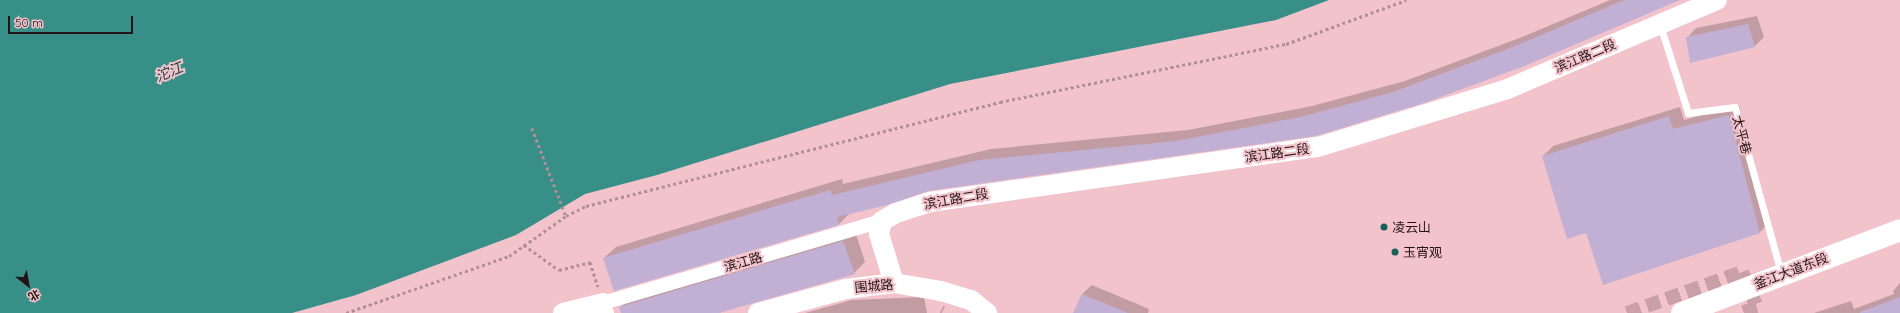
<!DOCTYPE html>
<html>
<head>
<meta charset="utf-8">
<style>
	body { margin:0 }
	#map { position:relative; width:1900px; height:313px; overflow:hidden; background:#f2c3cb; font-family:Quicksand,"Noto Sans SC",sans-serif }
	div>[style] { position:absolute }
	[style*='--x'] { left:calc(var(--x)*1px); top:calc(var(--y)*1px); width:calc(var(--w)*1px); rotate:calc(var(--a)*1deg) }
	.water>* { inset:0; background:#378f87 }
	.shadow>* { inset:0; background:#0003 }
	.building>* { inset:0; background:#c1afd4 }
	.street-tunnel>* { height:14px; margin-top:-7px; transform-origin:0; background:repeating-linear-gradient(90deg,#c9a0a7 0 14px,transparent 0 21px) }
	.path>* { height:2.5px; margin-top:-1.25px; transform-origin:0; background:repeating-linear-gradient(90deg,#b38e94 0 3px,transparent 0 6px) }
	.lane>* { height:7px; margin:-3.5px; padding:0 3.5px; transform-origin:3.5px; border-radius:3.5px; background:#fff }
	.street>* { height:14px; margin:-7px; padding:0 7px; transform-origin:7px; border-radius:7px; background:#fff }
	.secondary>* { height:20px; margin:-10px; padding:0 10px; transform-origin:10px; border-radius:10px; background:#fff }
	.primary>* { height:22px; margin:-11px; padding:0 11px; transform-origin:11px; border-radius:11px; background:#fff }
	.dots>* { width:11px; height:11px; translate:-50% -50%; box-sizing:border-box; border:2px solid #f2c3cb; border-radius:50% }
	span { translate:-50% -50%; white-space:nowrap; text-align:center; line-height:1.15; -webkit-text-stroke:4px #f2c3cb; paint-order:stroke }
	.street-label { font-size:13px; color:#231316 }
	.poi-label { font-size:13px; color:#231316 }
	.left { translate:0 -50%; text-align:left }
	.water-label { font-size:14px; color:#18403c; font-style:italic }
	.north { position:absolute; left:8px; top:265px; width:40px; height:40px; -webkit-text-stroke:3px #f2c3cb; paint-order:stroke; rotate:149deg; font-size:11px; font-weight:700; line-height:16px; text-align:center; color:#231316 }
	.north::after { content:''; display:block; margin:auto; width:14px; height:18px; background:#231316; clip-path:polygon(50% 0,100% 100%,50% 72%,0 100%) }
	.scale { position:absolute; left:8px; top:16px; width:125px; height:18px; box-sizing:border-box; border:2px solid #231316; border-top:0; padding-left:5px; font-size:12px; line-height:14px; white-space:nowrap; color:#231316; -webkit-text-stroke:3px #f2c3cb; paint-order:stroke }
</style>
</head>
<body>
<div id="map">
	<div class="water">
		<i style="clip-path:polygon(0 0,1329px 0,1276px 20px,950px 84px,657px 175px,585px 194px,516px 235px,356px 295px,292px 313px,0 313px)"></i>
	</div>
	<div class="shadow">
		<i style="clip-path:polygon(1610px 0,1677px 0,1315px 135px,928px 190px,850px 213px,839px 224px,604px 258px,616px 247px,842px 179px,843px 184px,991px 149px,1188px 130px,1312px 106px,1405px 81px,1527px 35px)"></i>
		<i style="clip-path:polygon(1757px 16px,1764px 37px,1755px 46px,1691px 62px,1687px 38px,1696px 28px)"></i>
		<i style="clip-path:polygon(1739px 105px,1770px 222px,1760px 232px,1586px 232px,1543px 156px,1553px 146px,1680px 107px,1684px 120px)"></i>
		<i style="clip-path:polygon(855px 231px,865px 262px,854px 273px,716px 313px,622px 313px,621px 307px,632px 296px)"></i>
		<i style="clip-path:polygon(1900px 283px,1900px 313px,1814px 313px,1851px 301px,1854px 309px,1894px 294px,1893px 291px)"></i>
		<i style="clip-path:polygon(1092px 285px,1149px 309px,1148px 313px,1075px 313px,1082px 294px)"></i>
		<i style="clip-path:polygon(924px 297px,927px 313px,805px 313px,852px 300px)"></i>
	</div>
	<div class="building">
		<i style="clip-path:polygon(1624px 0,1680px 0,1522px 67px,1427px 102px,1316px 136px,928px 191px,887px 205px,837px 217px,839px 225px,614px 291px,603px 258px,830px 190px,832px 195px,979px 160px,1176px 141px,1300px 117px,1393px 92px,1515px 46px)"></i>
		<i style="clip-path:polygon(1748px 24px,1755px 47px,1690px 63px,1686px 37px)"></i>
		<i style="clip-path:polygon(1729px 115px,1760px 233px,1603px 285px,1586px 233px,1567px 239px,1542px 156px,1669px 116px,1673px 129px)"></i>
		<i style="clip-path:polygon(843px 241px,855px 274px,719px 313px,621px 313px,619px 307px)"></i>
		<i style="clip-path:polygon(1082px 294px,1128px 313px,1073px 313px)"></i>
		<i style="clip-path:polygon(1900px 297px,1900px 313px,1860px 313px,1860px 312px)"></i>
	</div>
	<div class="street-tunnel">
		<i style="--x:940;--y:312;--w:2;--a:27"></i>
		<i style="--x:1627;--y:313;--w:122;--a:-19.6"></i>
		<i style="--x:1742;--y:272;--w:39;--a:67"></i>
		<i style="--x:1757;--y:308;--w:16;--a:162"></i>
	</div>
	<div class="path">
		<i style="--x:532;--y:128;--w:94;--a:68.9"></i>
		<i style="--x:524;--y:245;--w:43;--a:35.5"></i>
		<i style="--x:559;--y:270;--w:32;--a:-14"></i>
		<i style="--x:590;--y:262;--w:26;--a:72"></i>
		<i style="--x:346;--y:313;--w:173;--a:-19.3"></i>
		<i style="--x:509;--y:256;--w:70;--a:-35.1"></i>
		<i style="--x:566;--y:216;--w:22;--a:-27"></i>
		<i style="--x:586;--y:206;--w:427;--a:-14.1"></i>
		<i style="--x:1000;--y:102;--w:292;--a:-11.5"></i>
		<i style="--x:1286;--y:44;--w:128;--a:-20.1"></i>
	</div>
	<div class="lane">
		<i style="--x:1660;--y:25;--w:92;--a:72.3"></i>
		<i style="--x:1688;--y:113;--w:47;--a:-7.3"></i>
		<i style="--x:1735;--y:107;--w:172;--a:74.5"></i>
	</div>
	<div class="street">
		<i style="--x:607;--y:313;--w:11;--a:-112"></i>
		<i style="--x:603;--y:303;--w:291;--a:-16.4"></i>
	</div>
	<div class="secondary">
		<i style="--x:894;--y:283;--w:51;--a:-107"></i>
		<i style="--x:879;--y:234;--w:13;--a:-77"></i>
		<i style="--x:882;--y:221;--w:16;--a:-30"></i>
		<i style="--x:896;--y:213;--w:36;--a:-18"></i>
		<i style="--x:930;--y:202;--w:392;--a:-8.1"></i>
		<i style="--x:1318;--y:147;--w:195;--a:-17"></i>
		<i style="--x:1505;--y:90;--w:230;--a:-23"></i>
		<i style="--x:563;--y:313;--w:41;--a:-14"></i>
		<i style="--x:758;--y:313;--w:91;--a:-15.3"></i>
		<i style="--x:846;--y:289;--w:48;--a:-7.1"></i>
		<i style="--x:894;--y:283;--w:48;--a:9.7"></i>
		<i style="--x:941;--y:291;--w:31;--a:17"></i>
		<i style="--x:971;--y:300;--w:21;--a:39"></i>
	</div>
	<div class="primary">
		<i style="--x:1682;--y:313;--w:233;--a:-20.8"></i>
	</div>
	<div class="dots">
		<i style="left:1384px;top:227px;background:#15625c"></i>
		<i style="left:1395px;top:252px;background:#15625c"></i>
	</div>
	<div class="street-label">
		<span style="left:1585px;top:56px;rotate:-23deg">滨江路二段</span>
		<span style="left:1742px;top:135px;rotate:75deg">太平巷</span>
		<span style="left:1277px;top:153px;rotate:-8deg">滨江路二段</span>
		<span style="left:956px;top:199px;rotate:-10deg">滨江路二段</span>
		<span style="left:743px;top:262px;rotate:-16deg">滨江路</span>
		<span style="left:1791px;top:271px;rotate:-21deg">釜江大道东段</span>
		<span style="left:874px;top:286px;rotate:-5deg">围城路</span>
	</div>
	<div class="poi-label">
		<span class="left" style="left:1392px;top:227px">凌云山</span>
		<span class="left" style="left:1403px;top:252px">玉宵观</span>
	</div>
	<div class="water-label">
		<span style="left:169px;top:72px;rotate:-23deg">沱江</span>
	</div>
	<div class="north">北</div>
	<div class="scale">50 m</div>
</div>
</body>
</html>
